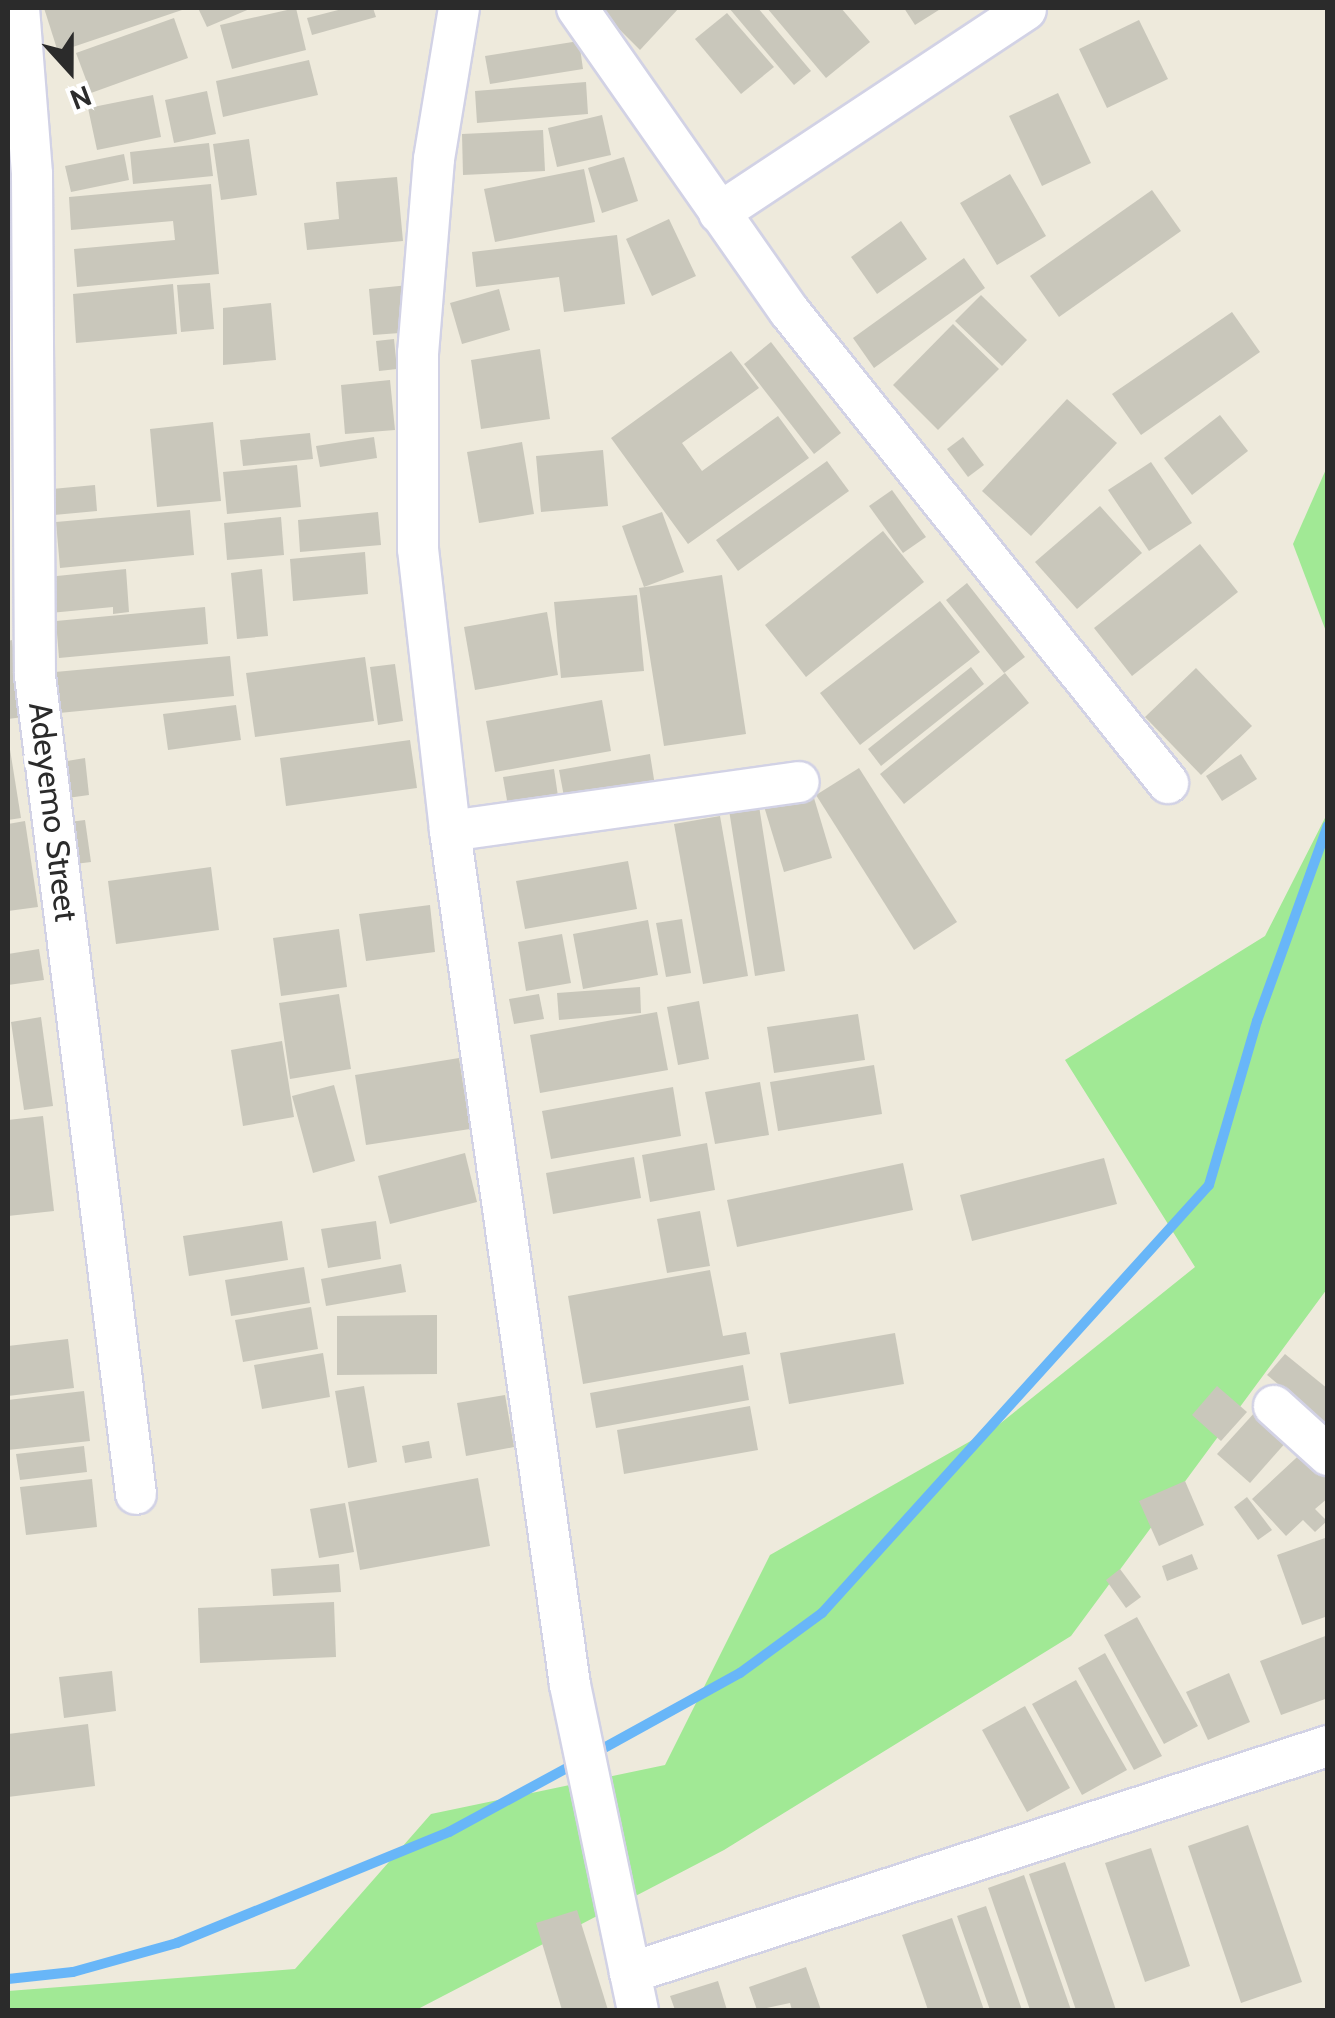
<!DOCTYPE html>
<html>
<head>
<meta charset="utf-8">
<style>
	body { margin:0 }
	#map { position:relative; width:1335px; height:2018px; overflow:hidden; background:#eeeadc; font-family:Cabin,sans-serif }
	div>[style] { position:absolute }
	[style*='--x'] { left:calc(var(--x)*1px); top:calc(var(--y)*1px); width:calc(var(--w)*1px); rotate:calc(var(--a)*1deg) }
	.green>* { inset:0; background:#a1e995 }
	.stream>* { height:10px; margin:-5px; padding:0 5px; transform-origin:5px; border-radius:5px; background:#68b6f8 }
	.building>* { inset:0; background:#c9c7bb }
	.roads { filter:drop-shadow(2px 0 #d2d2e5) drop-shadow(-2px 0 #d2d2e5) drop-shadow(0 2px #d2d2e5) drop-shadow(0 -2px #d2d2e5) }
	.minor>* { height:40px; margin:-20px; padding:0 20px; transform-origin:20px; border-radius:20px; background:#fff }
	span { translate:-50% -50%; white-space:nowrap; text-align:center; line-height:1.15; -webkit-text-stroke:8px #fff; paint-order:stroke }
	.street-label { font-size:32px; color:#2b2b2b }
	.frame { position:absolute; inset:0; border:10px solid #2b2b2b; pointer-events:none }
	.north { position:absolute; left:20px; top:20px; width:100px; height:100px; -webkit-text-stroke:8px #fff; paint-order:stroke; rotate:159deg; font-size:28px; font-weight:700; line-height:40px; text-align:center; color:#2b2b2b }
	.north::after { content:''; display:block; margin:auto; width:35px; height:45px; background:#2b2b2b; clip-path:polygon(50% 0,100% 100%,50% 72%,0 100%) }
</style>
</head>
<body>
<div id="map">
	<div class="green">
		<i style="clip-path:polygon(1327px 467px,1327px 634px,1293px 544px)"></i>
		<i style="clip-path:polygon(1327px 814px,1327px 1289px,1071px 1636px,724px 1850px,416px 2010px,8px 2010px,8px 1991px,295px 1969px,431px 1814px,665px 1765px,770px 1555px,997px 1426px,1195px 1267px,1065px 1060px,1265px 936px)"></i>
	</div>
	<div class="stream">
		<i style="--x:593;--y:1754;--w:168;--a:-28.9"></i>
		<i style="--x:740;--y:1673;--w:102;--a:-36.2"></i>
		<i style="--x:822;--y:1613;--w:577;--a:-47.88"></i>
		<i style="--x:1209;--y:1185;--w:171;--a:-73.7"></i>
		<i style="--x:1257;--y:1021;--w:208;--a:-70.1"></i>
		<i style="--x:8;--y:1979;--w:65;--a:-6.1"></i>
		<i style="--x:73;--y:1972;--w:108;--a:-15.6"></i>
		<i style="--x:177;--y:1943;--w:294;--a:-22.2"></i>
		<i style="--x:449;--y:1832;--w:147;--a:-28.5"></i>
	</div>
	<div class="building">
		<i style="clip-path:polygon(44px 8px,181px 8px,182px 10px,58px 52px)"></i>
		<i style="clip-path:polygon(198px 8px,252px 8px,207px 27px)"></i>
		<i style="clip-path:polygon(296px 8px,306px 50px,232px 69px,220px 25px)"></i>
		<i style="clip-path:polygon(346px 8px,373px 8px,376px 17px,312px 35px,307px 18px)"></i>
		<i style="clip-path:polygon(598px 8px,679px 8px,640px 50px)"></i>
		<i style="clip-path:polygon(729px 8px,758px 8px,811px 71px,794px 85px)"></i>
		<i style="clip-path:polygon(767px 8px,841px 8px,870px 42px,826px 78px)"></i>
		<i style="clip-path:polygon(904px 8px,942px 8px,915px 25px)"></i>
		<i style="clip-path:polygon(727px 13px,774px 67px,741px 94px,695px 39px)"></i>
		<i style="clip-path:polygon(174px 18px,188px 58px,91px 93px,76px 53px)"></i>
		<i style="clip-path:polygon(1139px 20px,1168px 79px,1107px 108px,1079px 49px)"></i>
		<i style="clip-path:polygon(579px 41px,583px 69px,490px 84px,485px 56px)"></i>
		<i style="clip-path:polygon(309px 60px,318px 95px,223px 117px,216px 81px)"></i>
		<i style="clip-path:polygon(586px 82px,588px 114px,477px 123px,475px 91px)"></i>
		<i style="clip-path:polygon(207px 91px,216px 134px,174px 143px,165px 100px)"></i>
		<i style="clip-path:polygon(1058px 93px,1091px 163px,1042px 186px,1009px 116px)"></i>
		<i style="clip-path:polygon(153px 95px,161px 137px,97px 150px,88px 108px)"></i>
		<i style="clip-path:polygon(602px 115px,611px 155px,557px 167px,548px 128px)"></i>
		<i style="clip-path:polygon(543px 130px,545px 171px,463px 175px,462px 134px)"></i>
		<i style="clip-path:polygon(249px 139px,257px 195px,221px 200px,213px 144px)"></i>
		<i style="clip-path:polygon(209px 143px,213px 176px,133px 184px,130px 152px)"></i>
		<i style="clip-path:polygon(124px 154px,129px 180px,71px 192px,65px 166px)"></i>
		<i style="clip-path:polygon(624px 157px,638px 201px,602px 213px,588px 168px)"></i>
		<i style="clip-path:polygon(584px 169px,595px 222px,495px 242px,484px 189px)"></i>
		<i style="clip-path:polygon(1010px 174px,1046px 236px,997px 265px,960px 203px)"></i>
		<i style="clip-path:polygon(397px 177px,403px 241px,307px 250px,304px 223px,339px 219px,336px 182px)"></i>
		<i style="clip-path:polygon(211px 184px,219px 274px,77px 287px,74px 249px,175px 240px,173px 221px,71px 230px,69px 197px)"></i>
		<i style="clip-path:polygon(1152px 190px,1181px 231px,1059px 317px,1030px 276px)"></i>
		<i style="clip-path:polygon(669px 219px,696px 276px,652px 296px,626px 239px)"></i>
		<i style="clip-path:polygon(901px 221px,927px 259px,877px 294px,851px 257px)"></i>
		<i style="clip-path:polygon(617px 235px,625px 304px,564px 312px,559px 277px,476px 287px,472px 252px)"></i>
		<i style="clip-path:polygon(964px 258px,985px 288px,874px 368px,853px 338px)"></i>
		<i style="clip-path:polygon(210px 283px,214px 329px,181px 332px,177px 285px)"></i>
		<i style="clip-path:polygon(173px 284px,177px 334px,76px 343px,73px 294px)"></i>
		<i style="clip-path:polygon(409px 285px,413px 332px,373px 335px,369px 289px)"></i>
		<i style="clip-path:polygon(499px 289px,510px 330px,462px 344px,450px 303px)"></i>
		<i style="clip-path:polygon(981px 295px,1027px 340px,1002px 366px,955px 321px)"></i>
		<i style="clip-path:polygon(271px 303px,276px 360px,223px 365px,223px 308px)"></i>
		<i style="clip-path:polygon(1232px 312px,1260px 352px,1141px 435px,1112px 394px)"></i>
		<i style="clip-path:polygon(953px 324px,999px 369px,938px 430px,893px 385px)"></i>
		<i style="clip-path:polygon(394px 339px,397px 369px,379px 371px,376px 341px)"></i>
		<i style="clip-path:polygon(771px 342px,841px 433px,814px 454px,744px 364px)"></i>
		<i style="clip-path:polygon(540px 349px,550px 419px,481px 429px,471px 360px)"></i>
		<i style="clip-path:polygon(731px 351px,759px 388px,682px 443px,702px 471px,778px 416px,809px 458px,688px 544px,611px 438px)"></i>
		<i style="clip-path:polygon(390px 380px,395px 430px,345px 434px,341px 385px)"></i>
		<i style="clip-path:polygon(1067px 399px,1117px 443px,1031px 536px,982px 491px)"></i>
		<i style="clip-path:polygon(1220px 415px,1248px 451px,1192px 495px,1164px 458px)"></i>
		<i style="clip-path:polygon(213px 422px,221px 501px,157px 507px,150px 429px)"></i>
		<i style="clip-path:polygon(310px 433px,313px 459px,243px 466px,240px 440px)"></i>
		<i style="clip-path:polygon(374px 437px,377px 458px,320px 467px,316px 446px)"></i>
		<i style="clip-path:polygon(963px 437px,984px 465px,968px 477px,947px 449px)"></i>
		<i style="clip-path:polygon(522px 442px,534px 514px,479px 523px,467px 452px)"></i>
		<i style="clip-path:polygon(603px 450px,608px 506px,541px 512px,536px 456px)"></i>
		<i style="clip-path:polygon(827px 461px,849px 491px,738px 571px,716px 540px)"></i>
		<i style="clip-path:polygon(1151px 462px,1192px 523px,1149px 551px,1108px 490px)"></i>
		<i style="clip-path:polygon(297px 465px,301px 507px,227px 514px,223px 472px)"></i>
		<i style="clip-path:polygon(95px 485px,97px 511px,54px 515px,52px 489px)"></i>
		<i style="clip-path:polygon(892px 490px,926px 537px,903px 553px,869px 506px)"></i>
		<i style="clip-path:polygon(1100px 506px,1142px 553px,1077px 609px,1035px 562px)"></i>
		<i style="clip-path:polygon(190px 510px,194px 555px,60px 568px,56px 522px)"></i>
		<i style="clip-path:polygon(378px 512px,381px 545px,300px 552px,298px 520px)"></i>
		<i style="clip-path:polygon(662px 512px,684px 572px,644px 587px,622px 526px)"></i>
		<i style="clip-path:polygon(281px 517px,284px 555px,227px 560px,224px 523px)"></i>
		<i style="clip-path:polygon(883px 531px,924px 582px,806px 677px,765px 625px)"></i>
		<i style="clip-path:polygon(1200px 544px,1238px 592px,1132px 676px,1094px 628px)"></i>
		<i style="clip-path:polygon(365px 552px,368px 594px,293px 601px,290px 559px)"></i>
		<i style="clip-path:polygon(126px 569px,129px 612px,113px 614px,113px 607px,50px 613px,47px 577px)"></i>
		<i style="clip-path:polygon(262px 569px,268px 636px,237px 639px,231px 573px)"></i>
		<i style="clip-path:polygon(722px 575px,746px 734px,664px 746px,639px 588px)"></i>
		<i style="clip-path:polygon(967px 583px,1025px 657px,1004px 673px,946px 600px)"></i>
		<i style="clip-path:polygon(637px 595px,644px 671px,561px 678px,554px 602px)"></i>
		<i style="clip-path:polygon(940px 601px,980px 652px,860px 745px,820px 693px)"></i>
		<i style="clip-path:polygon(205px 607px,208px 644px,59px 658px,56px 621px)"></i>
		<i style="clip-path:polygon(547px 612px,558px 675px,475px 690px,464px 627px)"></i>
		<i style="clip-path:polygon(12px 640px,23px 717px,8px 719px,8px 641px)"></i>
		<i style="clip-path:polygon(230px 656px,234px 696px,59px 713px,55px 672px)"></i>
		<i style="clip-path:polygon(365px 657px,374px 721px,255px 737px,246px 673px)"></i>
		<i style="clip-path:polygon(395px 664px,403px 721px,378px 725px,370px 667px)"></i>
		<i style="clip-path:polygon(971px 667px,984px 684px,881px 766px,868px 749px)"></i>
		<i style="clip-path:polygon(1196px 668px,1252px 726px,1201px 775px,1145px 717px)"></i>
		<i style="clip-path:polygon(1005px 673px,1029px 703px,904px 804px,880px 774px)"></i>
		<i style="clip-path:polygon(602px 700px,611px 751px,495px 772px,486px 721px)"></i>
		<i style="clip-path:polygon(236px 705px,241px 740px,168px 750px,163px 714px)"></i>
		<i style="clip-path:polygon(8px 737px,21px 818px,8px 820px)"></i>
		<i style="clip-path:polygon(410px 740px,417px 788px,286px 806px,280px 758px)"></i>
		<i style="clip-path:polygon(650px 754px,655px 786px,565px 802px,559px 770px)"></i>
		<i style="clip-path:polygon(1241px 754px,1257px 779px,1222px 801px,1206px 776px)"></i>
		<i style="clip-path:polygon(85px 758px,89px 795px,60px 799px,55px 763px)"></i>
		<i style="clip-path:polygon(859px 768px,957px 922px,914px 950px,816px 795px)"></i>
		<i style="clip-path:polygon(554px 769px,559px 803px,509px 812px,503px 777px)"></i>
		<i style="clip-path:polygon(811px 788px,832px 858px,784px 872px,763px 803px)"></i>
		<i style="clip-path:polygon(759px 806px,785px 971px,755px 976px,729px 810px)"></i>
		<i style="clip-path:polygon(720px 816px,748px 976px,703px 984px,674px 824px)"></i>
		<i style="clip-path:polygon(85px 820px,91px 862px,67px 865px,61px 823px)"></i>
		<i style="clip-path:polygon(25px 821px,38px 907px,8px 911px,8px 824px)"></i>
		<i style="clip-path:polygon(628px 861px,637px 909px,525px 929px,516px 881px)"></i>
		<i style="clip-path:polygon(211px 867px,219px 930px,116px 944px,108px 881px)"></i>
		<i style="clip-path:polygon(430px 905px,435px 952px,366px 961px,359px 914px)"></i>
		<i style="clip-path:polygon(682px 919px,691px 973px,666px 977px,656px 923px)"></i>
		<i style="clip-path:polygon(648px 920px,658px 975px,583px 989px,573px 934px)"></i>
		<i style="clip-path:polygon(339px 929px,347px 987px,281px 996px,273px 938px)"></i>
		<i style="clip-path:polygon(562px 934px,571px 983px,526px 991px,518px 942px)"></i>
		<i style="clip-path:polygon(39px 949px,44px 980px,8px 985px,8px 954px)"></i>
		<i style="clip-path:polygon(640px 987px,641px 1013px,559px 1020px,557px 993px)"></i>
		<i style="clip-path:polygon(339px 994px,351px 1069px,290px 1079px,279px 1003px)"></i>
		<i style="clip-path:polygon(539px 994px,544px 1019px,514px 1024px,509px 999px)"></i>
		<i style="clip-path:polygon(699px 1001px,709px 1059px,678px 1065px,667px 1007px)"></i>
		<i style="clip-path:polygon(657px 1012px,668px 1070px,540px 1093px,530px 1035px)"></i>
		<i style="clip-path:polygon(858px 1014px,865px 1060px,774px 1073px,767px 1027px)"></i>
		<i style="clip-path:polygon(41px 1017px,53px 1106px,24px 1110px,11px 1022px)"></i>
		<i style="clip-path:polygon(282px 1041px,294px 1117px,243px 1126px,231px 1050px)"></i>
		<i style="clip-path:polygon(459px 1058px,470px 1129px,366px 1145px,355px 1075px)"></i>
		<i style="clip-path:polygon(874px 1065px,882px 1114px,778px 1131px,770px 1082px)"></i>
		<i style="clip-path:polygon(760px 1082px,769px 1135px,715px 1144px,705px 1092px)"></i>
		<i style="clip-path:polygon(334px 1085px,355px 1161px,313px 1173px,292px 1096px)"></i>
		<i style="clip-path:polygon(673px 1087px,681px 1136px,551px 1159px,542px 1111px)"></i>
		<i style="clip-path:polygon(43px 1116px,54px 1211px,8px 1216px,8px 1120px)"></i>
		<i style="clip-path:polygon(707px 1143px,715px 1190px,650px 1202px,642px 1155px)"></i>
		<i style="clip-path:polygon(465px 1153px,477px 1202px,390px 1224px,378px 1176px)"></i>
		<i style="clip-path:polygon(634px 1157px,641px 1198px,553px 1214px,546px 1173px)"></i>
		<i style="clip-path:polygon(1104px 1158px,1117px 1204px,972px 1241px,960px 1195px)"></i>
		<i style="clip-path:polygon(903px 1163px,913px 1210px,737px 1247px,727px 1200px)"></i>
		<i style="clip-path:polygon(700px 1211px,710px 1266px,667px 1273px,657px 1219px)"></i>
		<i style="clip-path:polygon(282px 1221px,288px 1260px,189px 1276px,183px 1236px)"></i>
		<i style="clip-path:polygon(376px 1221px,381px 1259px,328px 1268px,321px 1229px)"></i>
		<i style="clip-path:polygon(401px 1264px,406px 1292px,326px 1306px,321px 1279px)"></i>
		<i style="clip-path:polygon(304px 1267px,310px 1303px,231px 1316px,225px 1280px)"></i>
		<i style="clip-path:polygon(710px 1270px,723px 1336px,746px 1332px,750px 1354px,583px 1384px,568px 1296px)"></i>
		<i style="clip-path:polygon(311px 1307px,318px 1349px,243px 1362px,235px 1320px)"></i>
		<i style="clip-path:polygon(437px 1315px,437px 1374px,337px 1375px,337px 1316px)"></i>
		<i style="clip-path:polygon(895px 1333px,904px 1384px,789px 1404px,780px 1353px)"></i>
		<i style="clip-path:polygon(68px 1339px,74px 1388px,8px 1396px,8px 1346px)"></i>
		<i style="clip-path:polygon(323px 1353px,330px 1397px,262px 1409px,254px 1365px)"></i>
		<i style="clip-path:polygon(1285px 1354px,1328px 1389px,1328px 1425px,1267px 1375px)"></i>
		<i style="clip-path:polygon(743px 1365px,749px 1400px,596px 1428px,590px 1393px)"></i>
		<i style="clip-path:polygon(364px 1386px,377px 1462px,348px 1468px,335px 1391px)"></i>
		<i style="clip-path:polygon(1217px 1386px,1247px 1412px,1221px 1441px,1192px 1415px)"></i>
		<i style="clip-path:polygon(84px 1391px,90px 1441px,8px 1450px,8px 1400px)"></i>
		<i style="clip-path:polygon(505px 1395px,514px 1447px,466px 1456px,457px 1403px)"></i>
		<i style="clip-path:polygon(750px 1406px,758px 1450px,624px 1474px,617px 1430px)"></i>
		<i style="clip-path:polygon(1256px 1411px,1288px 1440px,1250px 1483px,1217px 1454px)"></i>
		<i style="clip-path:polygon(429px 1441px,432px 1458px,405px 1463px,402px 1446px)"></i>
		<i style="clip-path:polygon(84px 1446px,87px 1472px,20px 1480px,16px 1454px)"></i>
		<i style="clip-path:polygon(1309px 1446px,1328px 1466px,1328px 1498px,1315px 1509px,1327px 1521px,1315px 1532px,1303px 1520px,1286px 1536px,1252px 1499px)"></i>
		<i style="clip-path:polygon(478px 1478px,490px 1546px,360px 1570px,348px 1502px)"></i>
		<i style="clip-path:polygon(92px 1479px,97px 1527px,26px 1535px,20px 1487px)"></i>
		<i style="clip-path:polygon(1185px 1481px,1204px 1525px,1159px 1546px,1139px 1501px)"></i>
		<i style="clip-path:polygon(1247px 1497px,1272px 1530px,1258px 1540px,1234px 1507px)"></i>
		<i style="clip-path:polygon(345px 1503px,354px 1552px,319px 1558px,310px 1509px)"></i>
		<i style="clip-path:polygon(1325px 1538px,1328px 1616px,1302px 1625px,1277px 1555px)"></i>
		<i style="clip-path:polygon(1192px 1554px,1198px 1569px,1167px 1581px,1162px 1566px)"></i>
		<i style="clip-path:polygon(339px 1564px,341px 1592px,273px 1596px,271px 1569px)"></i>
		<i style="clip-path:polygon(1120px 1569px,1141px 1597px,1126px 1608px,1106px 1580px)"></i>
		<i style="clip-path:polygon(334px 1602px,336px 1657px,200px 1663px,198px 1608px)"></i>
		<i style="clip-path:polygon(1137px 1617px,1198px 1726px,1164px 1744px,1104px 1635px)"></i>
		<i style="clip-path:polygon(1328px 1635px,1328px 1698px,1281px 1715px,1260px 1661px)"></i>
		<i style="clip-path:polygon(1105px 1653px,1162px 1756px,1134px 1770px,1078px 1668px)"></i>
		<i style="clip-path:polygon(112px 1671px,116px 1711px,64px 1718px,59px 1677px)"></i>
		<i style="clip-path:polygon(1229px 1673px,1250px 1722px,1208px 1740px,1186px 1692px)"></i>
		<i style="clip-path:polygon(1076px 1680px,1127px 1770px,1082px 1795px,1032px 1704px)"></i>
		<i style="clip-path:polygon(1025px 1706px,1070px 1788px,1027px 1812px,982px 1730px)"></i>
		<i style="clip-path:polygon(88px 1724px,95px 1786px,8px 1797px,8px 1734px)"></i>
		<i style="clip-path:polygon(1248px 1825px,1302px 1982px,1241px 2003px,1188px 1846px)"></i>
		<i style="clip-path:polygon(1151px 1848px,1190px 1966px,1145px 1982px,1105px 1863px)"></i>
		<i style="clip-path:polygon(1065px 1862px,1116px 2010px,1076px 2010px,1029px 1874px)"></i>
		<i style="clip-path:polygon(1024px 1875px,1071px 2010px,1030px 2010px,988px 1888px)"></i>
		<i style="clip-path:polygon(986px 1906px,1022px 2010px,990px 2010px,957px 1916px)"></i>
		<i style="clip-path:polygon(577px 1910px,608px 2010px,562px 2010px,536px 1923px)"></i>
		<i style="clip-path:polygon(952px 1918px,984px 2010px,928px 2010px,902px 1935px)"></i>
		<i style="clip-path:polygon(806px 1967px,821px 2010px,792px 2010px,790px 2003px,757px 2010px,749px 1987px)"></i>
		<i style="clip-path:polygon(718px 1981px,727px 2010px,675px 2010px,670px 1996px)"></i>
	</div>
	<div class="roads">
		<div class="minor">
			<i style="--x:19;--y:8;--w:167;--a:85.5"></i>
			<i style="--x:32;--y:174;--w:502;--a:89.66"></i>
			<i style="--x:35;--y:676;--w:824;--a:82.96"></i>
			<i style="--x:459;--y:8;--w:153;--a:99.4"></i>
			<i style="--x:434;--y:159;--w:195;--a:94.7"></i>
			<i style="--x:418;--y:353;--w:196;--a:90"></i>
			<i style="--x:418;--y:549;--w:284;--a:83.5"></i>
			<i style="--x:450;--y:831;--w:862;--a:82"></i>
			<i style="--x:570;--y:1685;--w:332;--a:78.2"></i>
			<i style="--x:577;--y:8;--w:371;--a:55"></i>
			<i style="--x:790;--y:312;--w:604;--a:51.25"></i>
			<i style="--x:719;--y:213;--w:368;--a:-33.5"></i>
			<i style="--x:450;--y:831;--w:352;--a:-8"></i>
			<i style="--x:1274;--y:1406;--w:73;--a:42.2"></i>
			<i style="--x:630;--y:1973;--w:734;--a:-18.02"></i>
		</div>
	</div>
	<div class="street-label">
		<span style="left:53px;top:812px;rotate:83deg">Adeyemo Street</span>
	</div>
	<div class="frame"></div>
	<div class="north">N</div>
</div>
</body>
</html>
